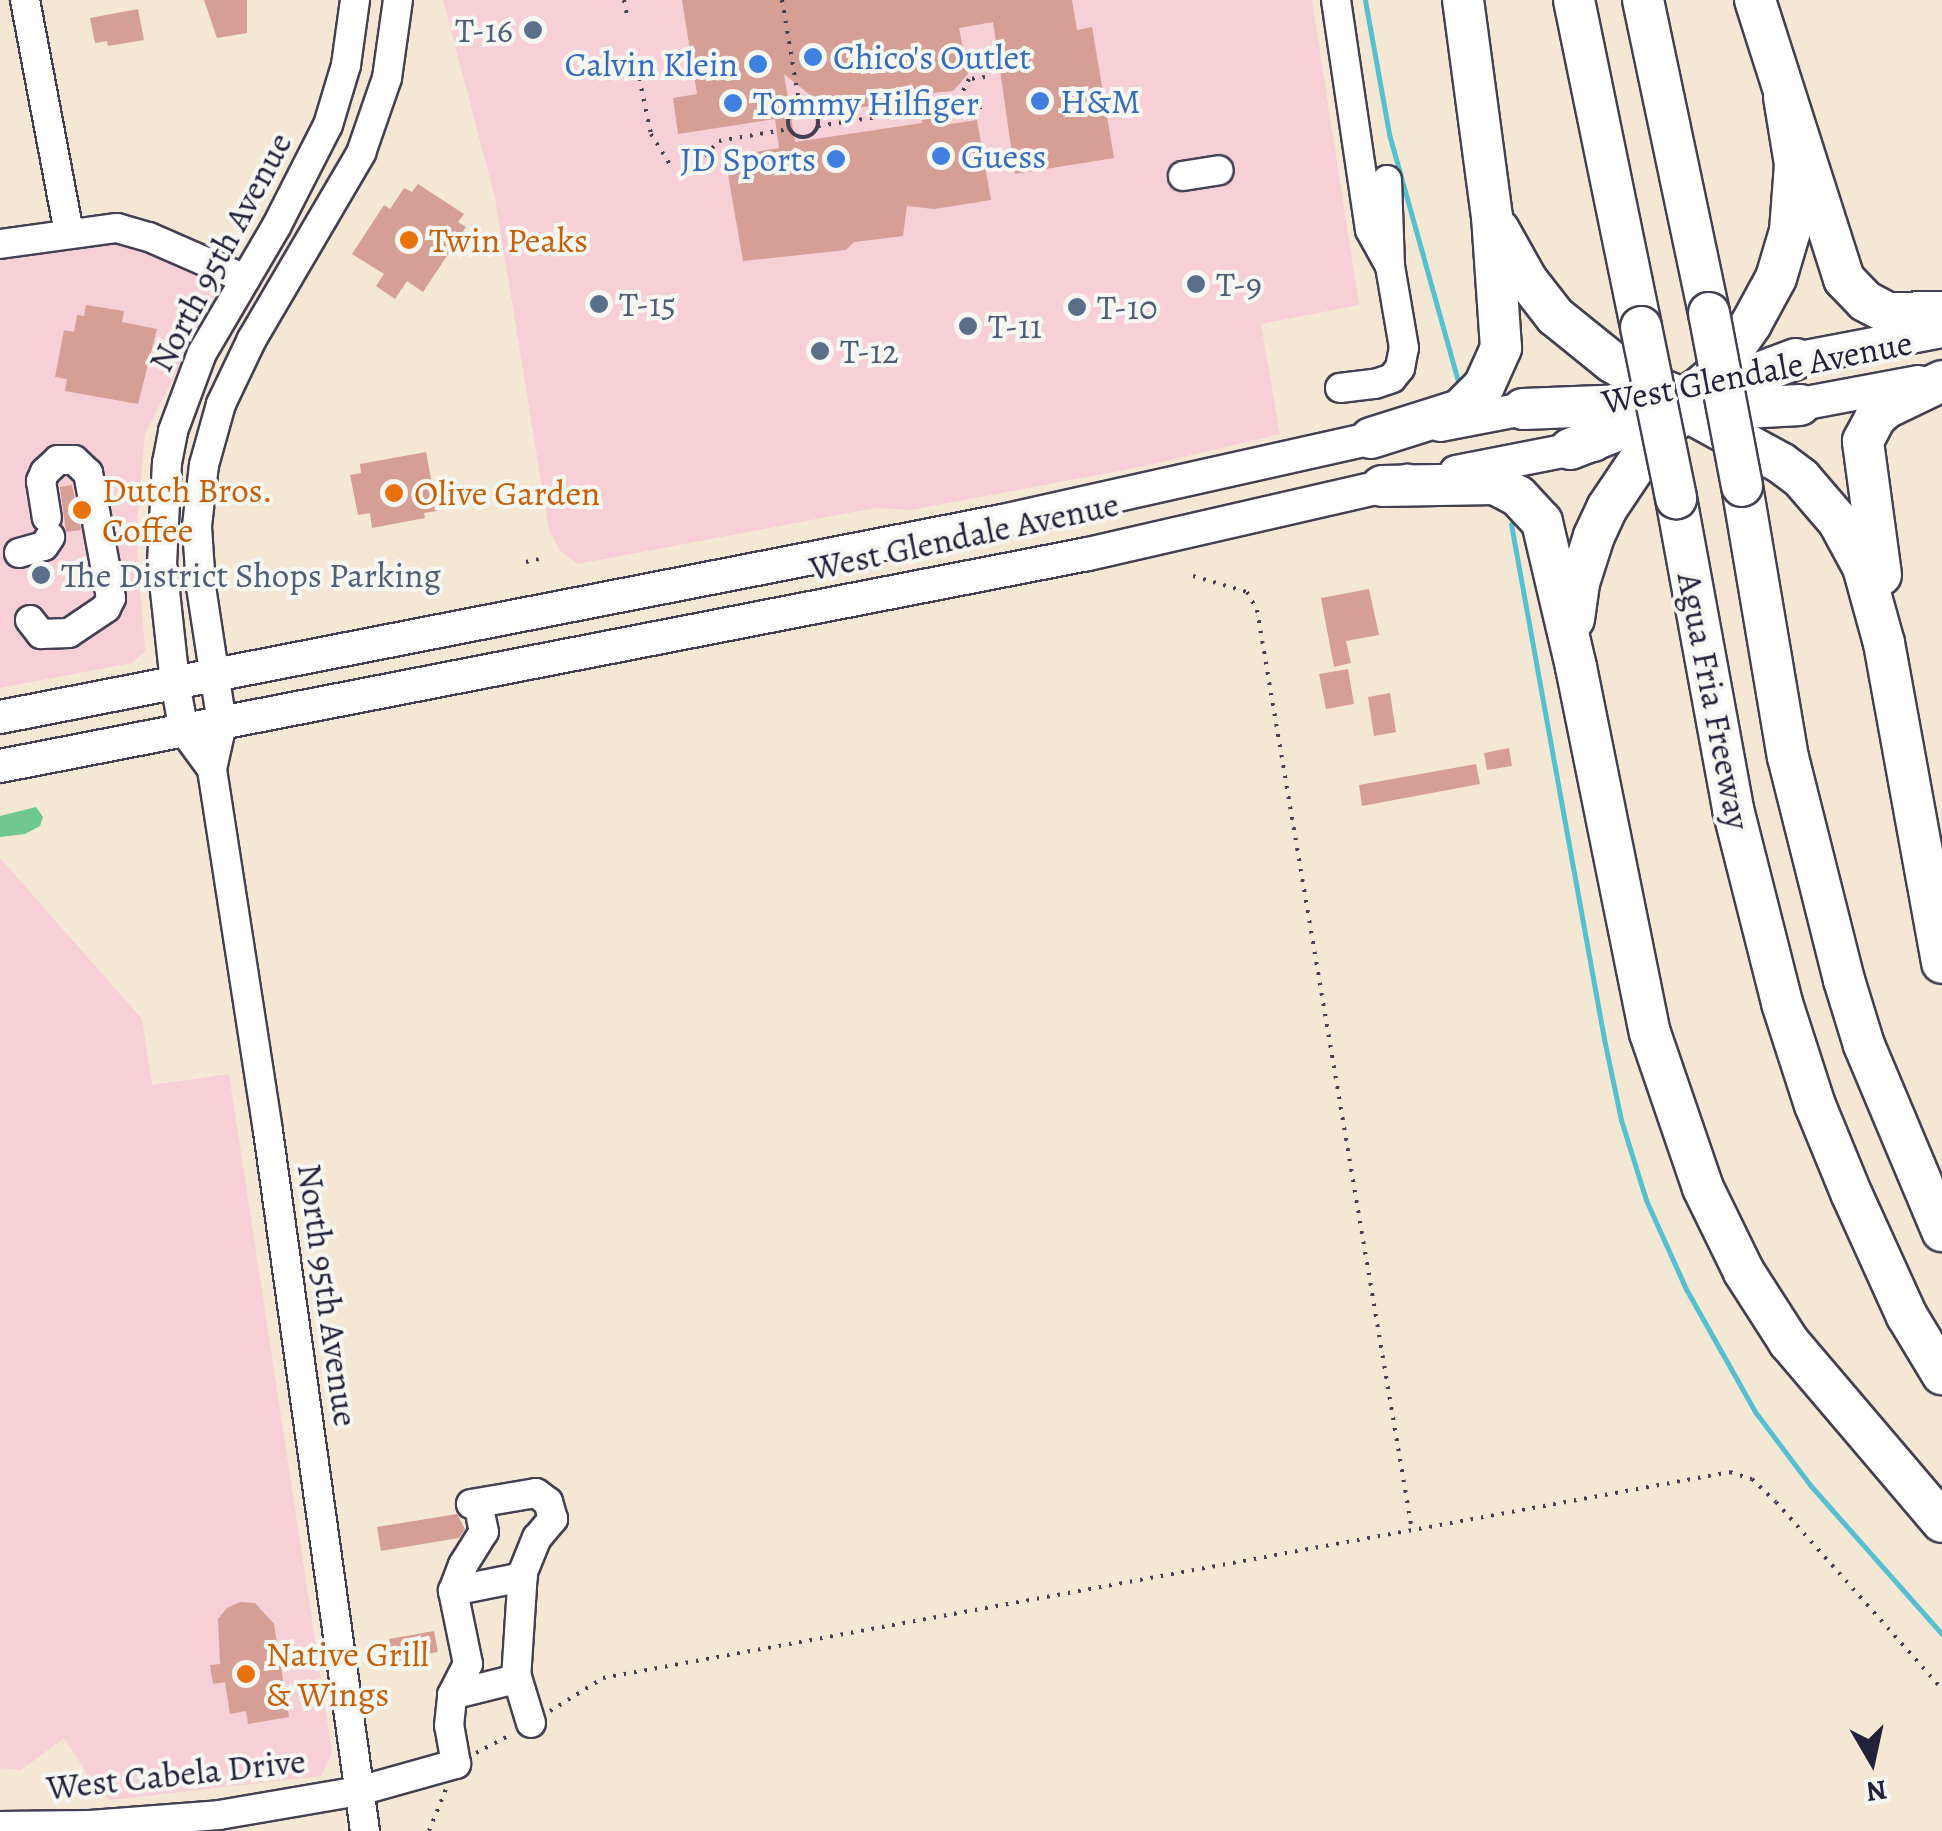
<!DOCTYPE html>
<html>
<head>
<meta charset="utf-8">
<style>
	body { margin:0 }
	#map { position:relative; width:1942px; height:1831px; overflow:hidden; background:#f4e8d5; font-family:Alegreya,serif }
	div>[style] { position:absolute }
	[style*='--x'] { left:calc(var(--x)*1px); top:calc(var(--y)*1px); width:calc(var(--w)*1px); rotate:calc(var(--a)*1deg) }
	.built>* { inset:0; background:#f6cfd7 }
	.green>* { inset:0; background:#6ec88f }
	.stream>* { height:5px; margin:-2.5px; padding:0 2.5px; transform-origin:2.5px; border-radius:2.5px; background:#56c0d1 }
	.building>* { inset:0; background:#d59f95 }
	.path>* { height:4px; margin-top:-2px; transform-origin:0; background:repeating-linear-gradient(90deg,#424052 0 2.5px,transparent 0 10.5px) }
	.path>.ring { margin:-2px; padding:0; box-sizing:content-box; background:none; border:4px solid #424052; border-radius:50% }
	.roads { filter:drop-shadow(2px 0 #424052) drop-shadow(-2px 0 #424052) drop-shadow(0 2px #424052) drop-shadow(0 -2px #424052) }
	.minor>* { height:28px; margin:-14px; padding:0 14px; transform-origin:14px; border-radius:14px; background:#fff }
	.major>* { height:32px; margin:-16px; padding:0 16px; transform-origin:16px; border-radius:16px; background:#fff }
	.highway>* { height:40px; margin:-20px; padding:0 20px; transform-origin:20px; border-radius:20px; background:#fff }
	.bridges { filter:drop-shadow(2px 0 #424052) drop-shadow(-2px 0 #424052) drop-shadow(0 2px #424052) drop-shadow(0 -2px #424052) }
	.highway-bridge>* { height:40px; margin:-20px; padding:0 20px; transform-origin:20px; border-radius:20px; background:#fff }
	.dots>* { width:28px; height:28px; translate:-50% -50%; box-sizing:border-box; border:5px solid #f6f6f2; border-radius:50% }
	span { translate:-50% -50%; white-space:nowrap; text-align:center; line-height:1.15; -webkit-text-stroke:8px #f6f6f2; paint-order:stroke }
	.service-label { font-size:35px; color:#4e5e75 }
	.right { translate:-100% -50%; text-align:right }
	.left { translate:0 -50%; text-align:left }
	.shop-label { font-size:35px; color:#366cbe }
	.food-label { font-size:35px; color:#c56008 }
	.street-label { font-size:35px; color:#22223b }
	.north { position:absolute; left:1822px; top:1711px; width:100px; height:100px; -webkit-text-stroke:8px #f6f6f2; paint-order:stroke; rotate:171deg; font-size:28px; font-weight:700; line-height:40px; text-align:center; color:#22223b }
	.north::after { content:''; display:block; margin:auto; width:35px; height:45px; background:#22223b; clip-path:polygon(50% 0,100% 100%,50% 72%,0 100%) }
</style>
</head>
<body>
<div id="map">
	<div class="built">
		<i style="clip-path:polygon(443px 0,1312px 0,1359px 305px,1261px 324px,1280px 434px,1145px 466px,911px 510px,875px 508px,578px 564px,560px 551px,549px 530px,495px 198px)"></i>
		<i style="clip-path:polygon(94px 236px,146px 246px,221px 284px,145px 434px,136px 534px,145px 651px,132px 663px,0 688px,0 254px)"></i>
		<i style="clip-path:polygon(0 858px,142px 1019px,152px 1085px,229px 1074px,332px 1752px,321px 1776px,111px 1800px,99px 1792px,64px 1738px,21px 1770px,0 1768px)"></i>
	</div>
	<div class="green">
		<i style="clip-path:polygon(36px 807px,43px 817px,40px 826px,25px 834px,0 837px,0 816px)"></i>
	</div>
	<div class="stream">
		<i style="--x:1365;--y:0;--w:136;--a:79.8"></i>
		<i style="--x:1389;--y:134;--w:256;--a:74.4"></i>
		<i style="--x:1511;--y:524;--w:523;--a:79.76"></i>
		<i style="--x:1604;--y:1039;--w:83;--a:78.1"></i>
		<i style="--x:1621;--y:1120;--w:84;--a:72.6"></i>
		<i style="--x:1646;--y:1200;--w:98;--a:65.8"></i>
		<i style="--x:1686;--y:1289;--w:142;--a:60.6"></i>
		<i style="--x:1756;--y:1413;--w:91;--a:53"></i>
		<i style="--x:1811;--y:1486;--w:198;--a:48.5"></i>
	</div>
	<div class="building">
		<i style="clip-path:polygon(204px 0,247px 0,247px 33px,217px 38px)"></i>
		<i style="clip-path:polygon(evenodd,682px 0,1072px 0,1077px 30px,1092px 27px,1114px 158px,1015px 174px,993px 22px,959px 28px,968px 74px,953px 91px,932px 93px,937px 126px,977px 120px,991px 200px,934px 209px,907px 206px,903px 236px,854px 242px,846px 250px,743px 261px,725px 157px,779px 148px,775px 119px,678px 134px,673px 98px,697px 94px,682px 0,784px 74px,829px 110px,919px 102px,922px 123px,795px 142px,784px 74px)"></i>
		<i style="clip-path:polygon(138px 9px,144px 40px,108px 46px,107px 41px,95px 43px,90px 18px)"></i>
		<i style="clip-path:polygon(418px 184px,464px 214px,458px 222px,466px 227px,423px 292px,407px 281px,395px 299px,376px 286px,384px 274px,352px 254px,384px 205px,390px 209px,404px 188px,412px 192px)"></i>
		<i style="clip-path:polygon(86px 305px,124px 311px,122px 322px,157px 329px,138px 404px,65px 391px,67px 379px,55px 377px,64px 330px,74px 332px,77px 315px,84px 316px)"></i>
		<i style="clip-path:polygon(426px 452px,437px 511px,424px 513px,425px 518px,372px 528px,370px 513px,358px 515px,350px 475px,361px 473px,360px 464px)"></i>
		<i style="clip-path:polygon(72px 485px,81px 530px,66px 532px,60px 487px)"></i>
		<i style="clip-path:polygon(1369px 589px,1379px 635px,1346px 641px,1351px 663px,1334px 667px,1321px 598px)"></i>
		<i style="clip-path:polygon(1348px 669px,1354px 704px,1326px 709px,1319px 674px)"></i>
		<i style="clip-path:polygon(1390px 693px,1396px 732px,1374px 736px,1368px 697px)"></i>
		<i style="clip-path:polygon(1509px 748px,1512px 766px,1487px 770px,1484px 753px)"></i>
		<i style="clip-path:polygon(1476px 764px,1480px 784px,1362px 806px,1359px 785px)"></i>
		<i style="clip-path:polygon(457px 1514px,465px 1529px,459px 1538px,381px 1551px,377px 1527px)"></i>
		<i style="clip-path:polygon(240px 1602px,255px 1603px,274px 1624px,289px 1717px,248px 1724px,246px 1711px,230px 1714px,225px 1682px,213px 1684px,210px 1665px,220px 1664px,218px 1619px,227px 1608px)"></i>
		<i style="clip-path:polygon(434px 1631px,438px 1652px,426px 1654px,427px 1661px,394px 1667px,389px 1639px)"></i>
	</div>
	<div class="path">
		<i style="--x:624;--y:0;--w:20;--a:79"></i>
		<i style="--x:782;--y:0;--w:109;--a:80.5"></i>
		<i style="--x:637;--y:68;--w:67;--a:78"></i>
		<i style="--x:651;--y:134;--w:36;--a:58"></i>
		<i style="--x:985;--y:77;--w:16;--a:173"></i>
		<i style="--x:969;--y:79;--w:20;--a:117"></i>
		<i style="--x:960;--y:97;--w:15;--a:53"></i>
		<i style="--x:969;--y:109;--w:20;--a:-9"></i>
		<i class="ring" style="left:788px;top:107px;width:26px;height:26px"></i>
		<i style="--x:818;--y:126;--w:146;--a:-8.7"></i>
		<i style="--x:690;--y:171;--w:42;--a:-46"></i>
		<i style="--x:719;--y:141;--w:71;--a:-9.7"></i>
		<i style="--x:526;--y:562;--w:13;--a:-13"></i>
		<i style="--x:1193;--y:576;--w:56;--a:16.5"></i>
		<i style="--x:1247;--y:592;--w:21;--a:61"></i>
		<i style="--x:1257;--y:610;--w:933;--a:80.44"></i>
		<i style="--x:550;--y:1711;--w:62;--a:-31.9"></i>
		<i style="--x:603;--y:1678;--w:1146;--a:-10.36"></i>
		<i style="--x:1730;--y:1472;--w:23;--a:18"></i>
		<i style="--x:1752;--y:1479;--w:33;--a:44"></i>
		<i style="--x:1776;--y:1502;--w:250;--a:48.4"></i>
		<i style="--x:476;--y:1753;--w:40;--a:-28"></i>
		<i style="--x:429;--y:1831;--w:45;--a:-68"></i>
	</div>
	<div class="roads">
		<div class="minor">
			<i style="--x:25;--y:0;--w:236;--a:79.3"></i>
			<i style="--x:1336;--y:0;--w:232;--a:81.6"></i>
			<i style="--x:1370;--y:230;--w:41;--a:60.9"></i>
			<i style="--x:1183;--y:176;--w:36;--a:-9"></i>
			<i style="--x:0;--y:244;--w:118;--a:-7.8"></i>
			<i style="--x:117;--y:228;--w:33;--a:16"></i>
			<i style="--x:149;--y:237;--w:105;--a:23.6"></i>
			<i style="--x:1340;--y:388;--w:35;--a:-7"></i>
			<i style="--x:1375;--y:384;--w:18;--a:-19"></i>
			<i style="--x:1392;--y:378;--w:13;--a:-51"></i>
			<i style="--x:1400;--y:368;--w:20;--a:-79"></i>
			<i style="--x:1404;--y:348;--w:83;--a:-99.7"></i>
			<i style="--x:1390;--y:266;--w:86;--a:-92"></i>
			<i style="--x:19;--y:553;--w:26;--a:-16"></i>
			<i style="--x:44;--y:546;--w:11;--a:-56"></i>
			<i style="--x:30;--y:620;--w:18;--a:52"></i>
			<i style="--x:41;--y:634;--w:28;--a:-2"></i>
			<i style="--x:69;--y:633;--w:45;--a:-34"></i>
			<i style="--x:106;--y:608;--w:11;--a:-63"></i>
			<i style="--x:111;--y:598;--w:127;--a:-100.4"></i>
			<i style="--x:88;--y:473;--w:19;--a:-137"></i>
			<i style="--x:74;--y:460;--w:16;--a:180"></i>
			<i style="--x:58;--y:460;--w:18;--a:137"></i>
			<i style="--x:45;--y:472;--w:10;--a:114"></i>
			<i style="--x:41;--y:481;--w:37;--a:81"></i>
			<i style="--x:212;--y:769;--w:47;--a:-126.4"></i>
			<i style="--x:184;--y:731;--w:49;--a:-100.6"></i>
			<i style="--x:175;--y:683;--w:120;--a:-96.2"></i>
			<i style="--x:162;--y:564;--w:101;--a:-87.2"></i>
			<i style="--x:167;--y:463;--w:33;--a:-79"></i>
			<i style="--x:173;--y:431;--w:83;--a:-69.6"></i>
			<i style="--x:202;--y:353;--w:146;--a:-59.6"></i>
			<i style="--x:276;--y:227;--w:114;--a:-63"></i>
			<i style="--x:328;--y:125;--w:63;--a:-73.3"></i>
			<i style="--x:346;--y:65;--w:66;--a:-82.1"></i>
			<i style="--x:453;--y:1591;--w:71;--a:-11.3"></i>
			<i style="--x:517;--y:1677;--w:48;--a:73.1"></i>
			<i style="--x:452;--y:1695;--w:66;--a:-14"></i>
			<i style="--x:516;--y:1679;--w:107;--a:-86.3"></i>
			<i style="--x:523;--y:1572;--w:37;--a:-68"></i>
			<i style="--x:537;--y:1538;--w:25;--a:-50"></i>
			<i style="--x:553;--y:1519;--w:18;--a:-106"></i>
			<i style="--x:548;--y:1502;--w:15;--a:-143"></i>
			<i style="--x:536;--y:1493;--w:66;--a:170.4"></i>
			<i style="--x:0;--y:1826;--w:90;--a:-0.6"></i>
			<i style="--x:90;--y:1825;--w:129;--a:-4.4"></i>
			<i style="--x:219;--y:1815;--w:142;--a:-9.7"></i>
			<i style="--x:359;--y:1791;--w:101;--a:-15.6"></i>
			<i style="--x:456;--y:1764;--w:39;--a:-100"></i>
			<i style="--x:449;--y:1726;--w:31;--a:-84"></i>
			<i style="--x:452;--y:1695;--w:35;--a:-63"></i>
			<i style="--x:468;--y:1664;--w:75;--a:-101.6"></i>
			<i style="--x:453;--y:1591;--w:28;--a:-69"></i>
			<i style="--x:463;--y:1565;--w:39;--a:-58"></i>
			<i style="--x:484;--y:1532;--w:14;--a:-102"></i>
			<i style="--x:365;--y:1831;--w:707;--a:-97.89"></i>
			<i style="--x:268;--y:1131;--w:366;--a:-98.8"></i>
			<i style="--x:212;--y:769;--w:46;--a:-77.5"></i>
			<i style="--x:222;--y:724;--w:139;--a:-98.7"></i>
			<i style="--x:201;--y:587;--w:61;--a:-93.8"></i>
			<i style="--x:197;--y:526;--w:61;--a:-83.5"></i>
			<i style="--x:204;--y:465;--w:63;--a:-74.4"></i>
			<i style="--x:221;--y:404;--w:72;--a:-64.5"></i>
			<i style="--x:252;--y:339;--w:216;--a:-59.6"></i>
			<i style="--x:361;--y:153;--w:79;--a:-70.9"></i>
			<i style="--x:387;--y:78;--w:79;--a:-82"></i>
		</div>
		<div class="major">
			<i style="--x:1774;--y:363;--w:171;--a:-10.8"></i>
			<i style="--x:1774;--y:409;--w:147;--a:-10.6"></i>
			<i style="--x:1440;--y:425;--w:106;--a:-10.9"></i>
			<i style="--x:1456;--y:472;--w:141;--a:-11.1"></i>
			<i style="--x:0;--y:717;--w:1021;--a:-11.07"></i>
			<i style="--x:1002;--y:521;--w:400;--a:-12.6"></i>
			<i style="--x:0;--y:766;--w:1108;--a:-11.03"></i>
			<i style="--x:1088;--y:554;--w:328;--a:-12.9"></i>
		</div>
		<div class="highway">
			<i style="--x:1574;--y:0;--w:334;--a:78.4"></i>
			<i style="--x:1643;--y:0;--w:320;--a:78.1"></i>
			<i style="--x:1755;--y:0;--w:293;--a:72.3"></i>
			<i style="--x:1844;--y:279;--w:30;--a:46"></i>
			<i style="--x:1865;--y:301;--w:26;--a:28"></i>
			<i style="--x:1888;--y:313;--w:54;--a:-1.1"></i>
			<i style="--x:1499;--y:230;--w:57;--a:60.8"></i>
			<i style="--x:1527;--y:280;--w:46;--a:52.1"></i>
			<i style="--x:1555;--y:316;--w:73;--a:38.9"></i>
			<i style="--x:1612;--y:362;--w:44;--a:31.2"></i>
			<i style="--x:1650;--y:385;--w:48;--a:21.8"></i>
			<i style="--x:1695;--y:403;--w:49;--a:5.8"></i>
			<i style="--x:1744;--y:408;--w:56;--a:-3.1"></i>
			<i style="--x:1523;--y:409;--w:104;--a:-2.2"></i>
			<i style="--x:1627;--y:405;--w:57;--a:5"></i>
			<i style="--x:1684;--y:410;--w:111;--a:28.7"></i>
			<i style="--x:1781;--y:463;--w:25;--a:37"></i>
			<i style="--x:1801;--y:478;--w:57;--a:49.3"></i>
			<i style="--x:1838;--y:521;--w:52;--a:61.5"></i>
			<i style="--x:1863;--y:567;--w:79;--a:74.6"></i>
			<i style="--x:1884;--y:643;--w:325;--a:79.7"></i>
			<i style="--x:1371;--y:438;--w:93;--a:-17.5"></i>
			<i style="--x:1460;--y:410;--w:34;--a:-45"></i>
			<i style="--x:1484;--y:386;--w:42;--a:-65.9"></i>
			<i style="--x:1501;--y:348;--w:131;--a:-93.9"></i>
			<i style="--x:1492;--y:217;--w:219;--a:-97.6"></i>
			<i style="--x:1570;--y:449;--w:77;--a:-21.3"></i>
			<i style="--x:1642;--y:421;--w:64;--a:-29.7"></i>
			<i style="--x:1698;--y:389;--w:25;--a:-40"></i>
			<i style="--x:1717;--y:373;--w:60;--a:-55.2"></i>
			<i style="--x:1751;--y:324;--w:52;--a:-61.5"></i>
			<i style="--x:1776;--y:278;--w:49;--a:-73.4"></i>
			<i style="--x:1790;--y:231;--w:67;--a:-85.7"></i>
			<i style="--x:1795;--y:164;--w:68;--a:-99.3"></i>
			<i style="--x:1382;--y:486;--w:113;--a:-1"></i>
			<i style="--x:1495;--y:484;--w:26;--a:28"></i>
			<i style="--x:1518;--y:496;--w:35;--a:47"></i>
			<i style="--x:1542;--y:522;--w:149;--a:76.8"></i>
			<i style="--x:1576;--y:667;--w:373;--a:78.6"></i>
			<i style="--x:1650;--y:1033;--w:164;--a:71.1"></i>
			<i style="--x:1703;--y:1188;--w:93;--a:64"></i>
			<i style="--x:1744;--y:1272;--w:83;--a:57.3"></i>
			<i style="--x:1789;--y:1342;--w:236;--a:49.6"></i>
			<i style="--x:1742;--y:486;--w:275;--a:80.4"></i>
			<i style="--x:1788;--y:757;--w:230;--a:75.9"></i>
			<i style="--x:1844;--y:980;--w:68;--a:72.9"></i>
			<i style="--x:1864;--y:1045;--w:202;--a:67.2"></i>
			<i style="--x:1676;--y:498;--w:316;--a:79.6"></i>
			<i style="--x:1733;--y:809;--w:200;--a:75.8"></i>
			<i style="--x:1782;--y:1003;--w:107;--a:72.1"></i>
			<i style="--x:1815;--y:1105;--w:97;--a:67.7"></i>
			<i style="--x:1852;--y:1195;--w:133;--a:65.6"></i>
			<i style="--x:1907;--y:1316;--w:68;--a:58.9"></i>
			<i style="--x:1881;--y:575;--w:135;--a:-97.7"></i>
			<i style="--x:1863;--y:441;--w:26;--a:-62"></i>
			<i style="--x:1875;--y:418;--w:15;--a:-42"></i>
			<i style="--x:1886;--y:408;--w:62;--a:-25.7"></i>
			<i style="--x:1574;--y:619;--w:36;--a:-82"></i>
			<i style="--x:1579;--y:583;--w:49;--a:-72.3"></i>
			<i style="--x:1594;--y:536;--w:31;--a:-65"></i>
			<i style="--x:1607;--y:508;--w:92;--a:-56.1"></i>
			<i style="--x:1658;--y:432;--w:78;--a:-35.1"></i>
			<i style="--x:1722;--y:387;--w:79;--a:-20.7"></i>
		</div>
	</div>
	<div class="bridges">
		<div class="highway-bridge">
			<i style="--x:1709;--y:313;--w:176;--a:79.2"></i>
			<i style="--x:1641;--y:327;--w:175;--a:78.4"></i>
		</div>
	</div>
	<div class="dots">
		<i style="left:533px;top:30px;background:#5c6f8a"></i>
		<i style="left:813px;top:57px;background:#3f7fe0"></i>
		<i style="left:758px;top:64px;background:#3f7fe0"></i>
		<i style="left:1040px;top:101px;background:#3f7fe0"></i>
		<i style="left:733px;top:103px;background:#3f7fe0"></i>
		<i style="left:941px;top:156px;background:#3f7fe0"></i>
		<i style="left:836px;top:159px;background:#3f7fe0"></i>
		<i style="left:409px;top:240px;background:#e8710a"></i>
		<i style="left:1196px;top:284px;background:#5c6f8a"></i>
		<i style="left:599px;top:304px;background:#5c6f8a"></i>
		<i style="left:1077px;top:307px;background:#5c6f8a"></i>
		<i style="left:968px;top:326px;background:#5c6f8a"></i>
		<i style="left:820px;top:351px;background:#5c6f8a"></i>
		<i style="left:394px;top:493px;background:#e8710a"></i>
		<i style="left:82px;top:510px;background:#e8710a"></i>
		<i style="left:41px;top:575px;background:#5c6f8a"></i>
		<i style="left:246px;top:1674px;background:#e8710a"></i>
	</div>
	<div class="service-label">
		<span class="right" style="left:513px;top:30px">T-16</span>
		<span class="left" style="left:1216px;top:284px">T-9</span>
		<span class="left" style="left:619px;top:304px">T-15</span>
		<span class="left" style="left:1097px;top:307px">T-10</span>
		<span class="left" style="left:988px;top:326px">T-11</span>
		<span class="left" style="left:840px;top:351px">T-12</span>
		<span class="left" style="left:61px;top:575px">The District Shops Parking</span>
	</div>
	<div class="shop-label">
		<span class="left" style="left:833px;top:57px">Chico's Outlet</span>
		<span class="right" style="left:738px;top:64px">Calvin Klein</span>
		<span class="left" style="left:1060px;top:101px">H&amp;M</span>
		<span class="left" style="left:753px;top:103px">Tommy Hilfiger</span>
		<span class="left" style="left:961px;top:156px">Guess</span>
		<span class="right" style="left:816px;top:159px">JD Sports</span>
	</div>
	<div class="food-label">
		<span class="left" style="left:429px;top:240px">Twin Peaks</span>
		<span class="left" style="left:102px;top:510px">Dutch Bros.<br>Coffee</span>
		<span class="left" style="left:414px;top:493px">Olive Garden</span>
		<span class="left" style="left:266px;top:1674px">Native Grill<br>&amp; Wings</span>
	</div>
	<div class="street-label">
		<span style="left:220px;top:252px;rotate:-62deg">North 95th Avenue</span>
		<span style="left:1757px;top:372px;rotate:-11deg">West Glendale Avenue</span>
		<span style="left:964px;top:536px;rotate:-12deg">West Glendale Avenue</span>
		<span style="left:1714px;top:701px;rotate:79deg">Agua Fria Freeway</span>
		<span style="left:328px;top:1295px;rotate:82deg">North 95th Avenue</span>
		<span style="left:176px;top:1774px;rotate:-6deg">West Cabela Drive</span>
	</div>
	<div class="north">N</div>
</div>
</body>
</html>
